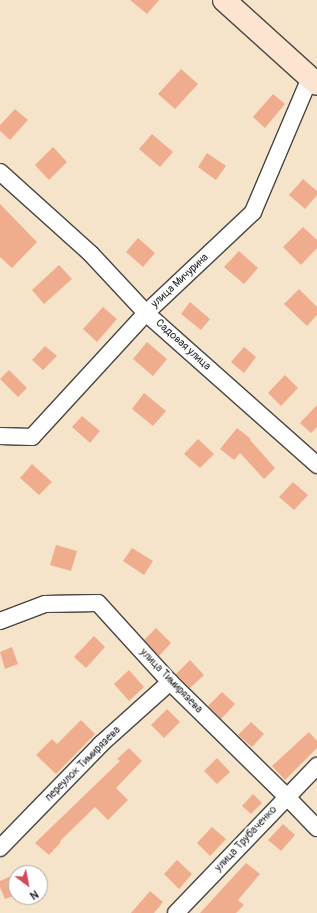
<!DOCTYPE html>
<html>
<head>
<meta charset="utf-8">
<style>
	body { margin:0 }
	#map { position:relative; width:317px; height:913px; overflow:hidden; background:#f5e3ca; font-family:Pangolin,sans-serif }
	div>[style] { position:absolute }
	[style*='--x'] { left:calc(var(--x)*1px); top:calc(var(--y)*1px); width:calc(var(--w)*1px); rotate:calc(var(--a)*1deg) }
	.building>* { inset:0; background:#f0ad8e }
	.roads { filter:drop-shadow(1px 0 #494743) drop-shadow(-1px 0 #494743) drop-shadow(0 1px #494743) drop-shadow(0 -1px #494743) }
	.street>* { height:16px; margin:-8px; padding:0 8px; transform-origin:8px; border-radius:8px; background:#fff }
	.secondary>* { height:22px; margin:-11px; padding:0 11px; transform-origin:11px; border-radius:11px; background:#fde4d1 }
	span { translate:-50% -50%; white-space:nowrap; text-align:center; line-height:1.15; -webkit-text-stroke:4px #fff; paint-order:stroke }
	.street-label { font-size:11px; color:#2b2b2b }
	.north { position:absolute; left:8px; top:865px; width:40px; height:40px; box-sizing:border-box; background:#fff; border:1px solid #aaa; border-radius:50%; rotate:148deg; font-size:11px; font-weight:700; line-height:16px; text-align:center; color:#2b2b2b }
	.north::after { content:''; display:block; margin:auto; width:14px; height:18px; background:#d1495b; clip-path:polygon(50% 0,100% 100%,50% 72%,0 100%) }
</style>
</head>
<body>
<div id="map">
	<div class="building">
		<i style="clip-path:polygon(130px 0,159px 0,147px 14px)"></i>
		<i style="clip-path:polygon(181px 69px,198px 84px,175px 109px,158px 94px)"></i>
		<i style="clip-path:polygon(273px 94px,285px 104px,265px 128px,253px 117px)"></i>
		<i style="clip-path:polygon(15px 109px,28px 120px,10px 140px,0 131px,0 125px)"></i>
		<i style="clip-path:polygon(152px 134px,173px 152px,160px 167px,139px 149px)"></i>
		<i style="clip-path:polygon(53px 147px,67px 162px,49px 180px,35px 165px)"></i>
		<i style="clip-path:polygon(207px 153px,226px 166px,216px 180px,198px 167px)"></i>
		<i style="clip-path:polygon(303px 179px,317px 191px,317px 195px,305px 209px,289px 195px)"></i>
		<i style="clip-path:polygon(0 204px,37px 242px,12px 268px,0 257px)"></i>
		<i style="clip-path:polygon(303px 227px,317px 240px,317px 248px,301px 265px,283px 247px)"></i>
		<i style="clip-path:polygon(138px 238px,155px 253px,143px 267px,126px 252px)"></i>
		<i style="clip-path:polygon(239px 251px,258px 268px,244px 284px,224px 267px)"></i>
		<i style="clip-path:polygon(59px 265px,72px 279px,44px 304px,32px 290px)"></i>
		<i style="clip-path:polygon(299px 289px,317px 307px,317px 315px,307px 326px,284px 304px)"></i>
		<i style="clip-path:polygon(190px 302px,210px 319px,201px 330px,181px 314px)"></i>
		<i style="clip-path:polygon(103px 307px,117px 319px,97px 342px,83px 329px)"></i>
		<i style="clip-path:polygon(147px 342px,167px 359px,153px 376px,133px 359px)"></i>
		<i style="clip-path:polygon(45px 346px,57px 356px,43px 370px,32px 360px)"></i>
		<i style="clip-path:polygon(244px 347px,256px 357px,244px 373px,231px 362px)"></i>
		<i style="clip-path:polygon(9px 370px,27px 388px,18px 397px,0 379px)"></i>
		<i style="clip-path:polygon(285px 375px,298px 388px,281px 406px,268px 393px)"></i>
		<i style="clip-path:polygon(144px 393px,166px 411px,153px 426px,132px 409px)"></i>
		<i style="clip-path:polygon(317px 405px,317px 427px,311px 433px,300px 423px)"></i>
		<i style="clip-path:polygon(82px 416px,100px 431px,90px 443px,72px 427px)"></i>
		<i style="clip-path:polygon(237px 428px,251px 439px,250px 440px,275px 468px,264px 479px,240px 453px,234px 460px,220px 449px)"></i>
		<i style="clip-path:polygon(198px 439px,214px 454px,200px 468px,184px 454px)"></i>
		<i style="clip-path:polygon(32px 464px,52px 482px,39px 495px,20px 478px)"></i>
		<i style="clip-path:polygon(293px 482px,308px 495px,294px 510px,279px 497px)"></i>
		<i style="clip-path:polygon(56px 545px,77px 551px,71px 571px,50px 565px)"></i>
		<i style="clip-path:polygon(132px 548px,153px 561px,144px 575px,123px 561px)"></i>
		<i style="clip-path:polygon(156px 628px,171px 643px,159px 656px,144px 640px)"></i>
		<i style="clip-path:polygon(94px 636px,105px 647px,86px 668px,74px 657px)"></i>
		<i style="clip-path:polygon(12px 647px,18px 664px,5px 669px,0 652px)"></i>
		<i style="clip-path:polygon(190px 660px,204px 675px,190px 688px,176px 674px)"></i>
		<i style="clip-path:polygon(129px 670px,144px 687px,129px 701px,114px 684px)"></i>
		<i style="clip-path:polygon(222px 692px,235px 704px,221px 719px,208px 706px)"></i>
		<i style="clip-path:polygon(167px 709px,180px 722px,164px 738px,151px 725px)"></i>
		<i style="clip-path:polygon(81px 720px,95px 734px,56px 774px,36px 755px,52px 739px,57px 744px)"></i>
		<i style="clip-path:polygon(251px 722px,264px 734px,252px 747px,238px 735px)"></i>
		<i style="clip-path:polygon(309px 732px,317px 741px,317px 748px,285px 780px,272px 766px)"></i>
		<i style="clip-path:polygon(129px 748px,142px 761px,116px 788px,128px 800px,108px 820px,95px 807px,60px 841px,61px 842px,49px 855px,35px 843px,120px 761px,117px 759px)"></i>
		<i style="clip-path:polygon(217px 758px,230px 772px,217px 784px,204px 771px)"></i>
		<i style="clip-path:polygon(253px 794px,262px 803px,251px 814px,242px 806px)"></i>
		<i style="clip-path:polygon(283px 824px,295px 835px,281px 851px,268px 840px)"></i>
		<i style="clip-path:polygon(212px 827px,226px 839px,210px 856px,197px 843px)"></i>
		<i style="clip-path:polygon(177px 860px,192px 874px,179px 889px,164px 874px)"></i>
		<i style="clip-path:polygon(246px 863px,260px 874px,238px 900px,244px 905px,236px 913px,200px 913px)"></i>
		<i style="clip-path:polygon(16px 874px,16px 895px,5px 899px,0 887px,0 881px)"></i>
		<i style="clip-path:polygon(150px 891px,163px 902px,154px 913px,131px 913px)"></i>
	</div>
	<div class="roads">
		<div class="street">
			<i style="--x:0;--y:172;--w:122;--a:42"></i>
			<i style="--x:91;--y:254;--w:81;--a:47"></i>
			<i style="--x:146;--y:313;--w:229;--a:41.6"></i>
			<i style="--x:0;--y:436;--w:32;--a:2"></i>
			<i style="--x:32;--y:437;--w:168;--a:-47.4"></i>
			<i style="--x:146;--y:313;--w:147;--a:-43.3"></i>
			<i style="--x:253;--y:212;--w:146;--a:-67"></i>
			<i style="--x:0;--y:621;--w:48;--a:-20.7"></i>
			<i style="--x:45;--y:604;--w:53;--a:-1.1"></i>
			<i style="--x:98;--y:603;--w:107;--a:47.7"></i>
			<i style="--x:170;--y:682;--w:163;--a:44.5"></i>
			<i style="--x:286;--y:796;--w:45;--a:45.9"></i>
			<i style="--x:0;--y:848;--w:145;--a:-45.8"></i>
			<i style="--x:101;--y:744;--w:93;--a:-41.9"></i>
			<i style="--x:176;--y:913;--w:204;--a:-46.2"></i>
		</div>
		<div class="secondary">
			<i style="--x:224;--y:0;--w:125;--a:42.1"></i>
		</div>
	</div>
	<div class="street-label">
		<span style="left:180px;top:281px;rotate:-43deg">улица Мичурина</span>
		<span style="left:183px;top:345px;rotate:42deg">Садовая улица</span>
		<span style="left:171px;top:681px;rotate:46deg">улица Тимирязева</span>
		<span style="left:83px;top:764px;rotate:-45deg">переулок Тимирязева</span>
		<span style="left:246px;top:839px;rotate:-47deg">улица Трубаченко</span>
	</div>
	<div class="north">N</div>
</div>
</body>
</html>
